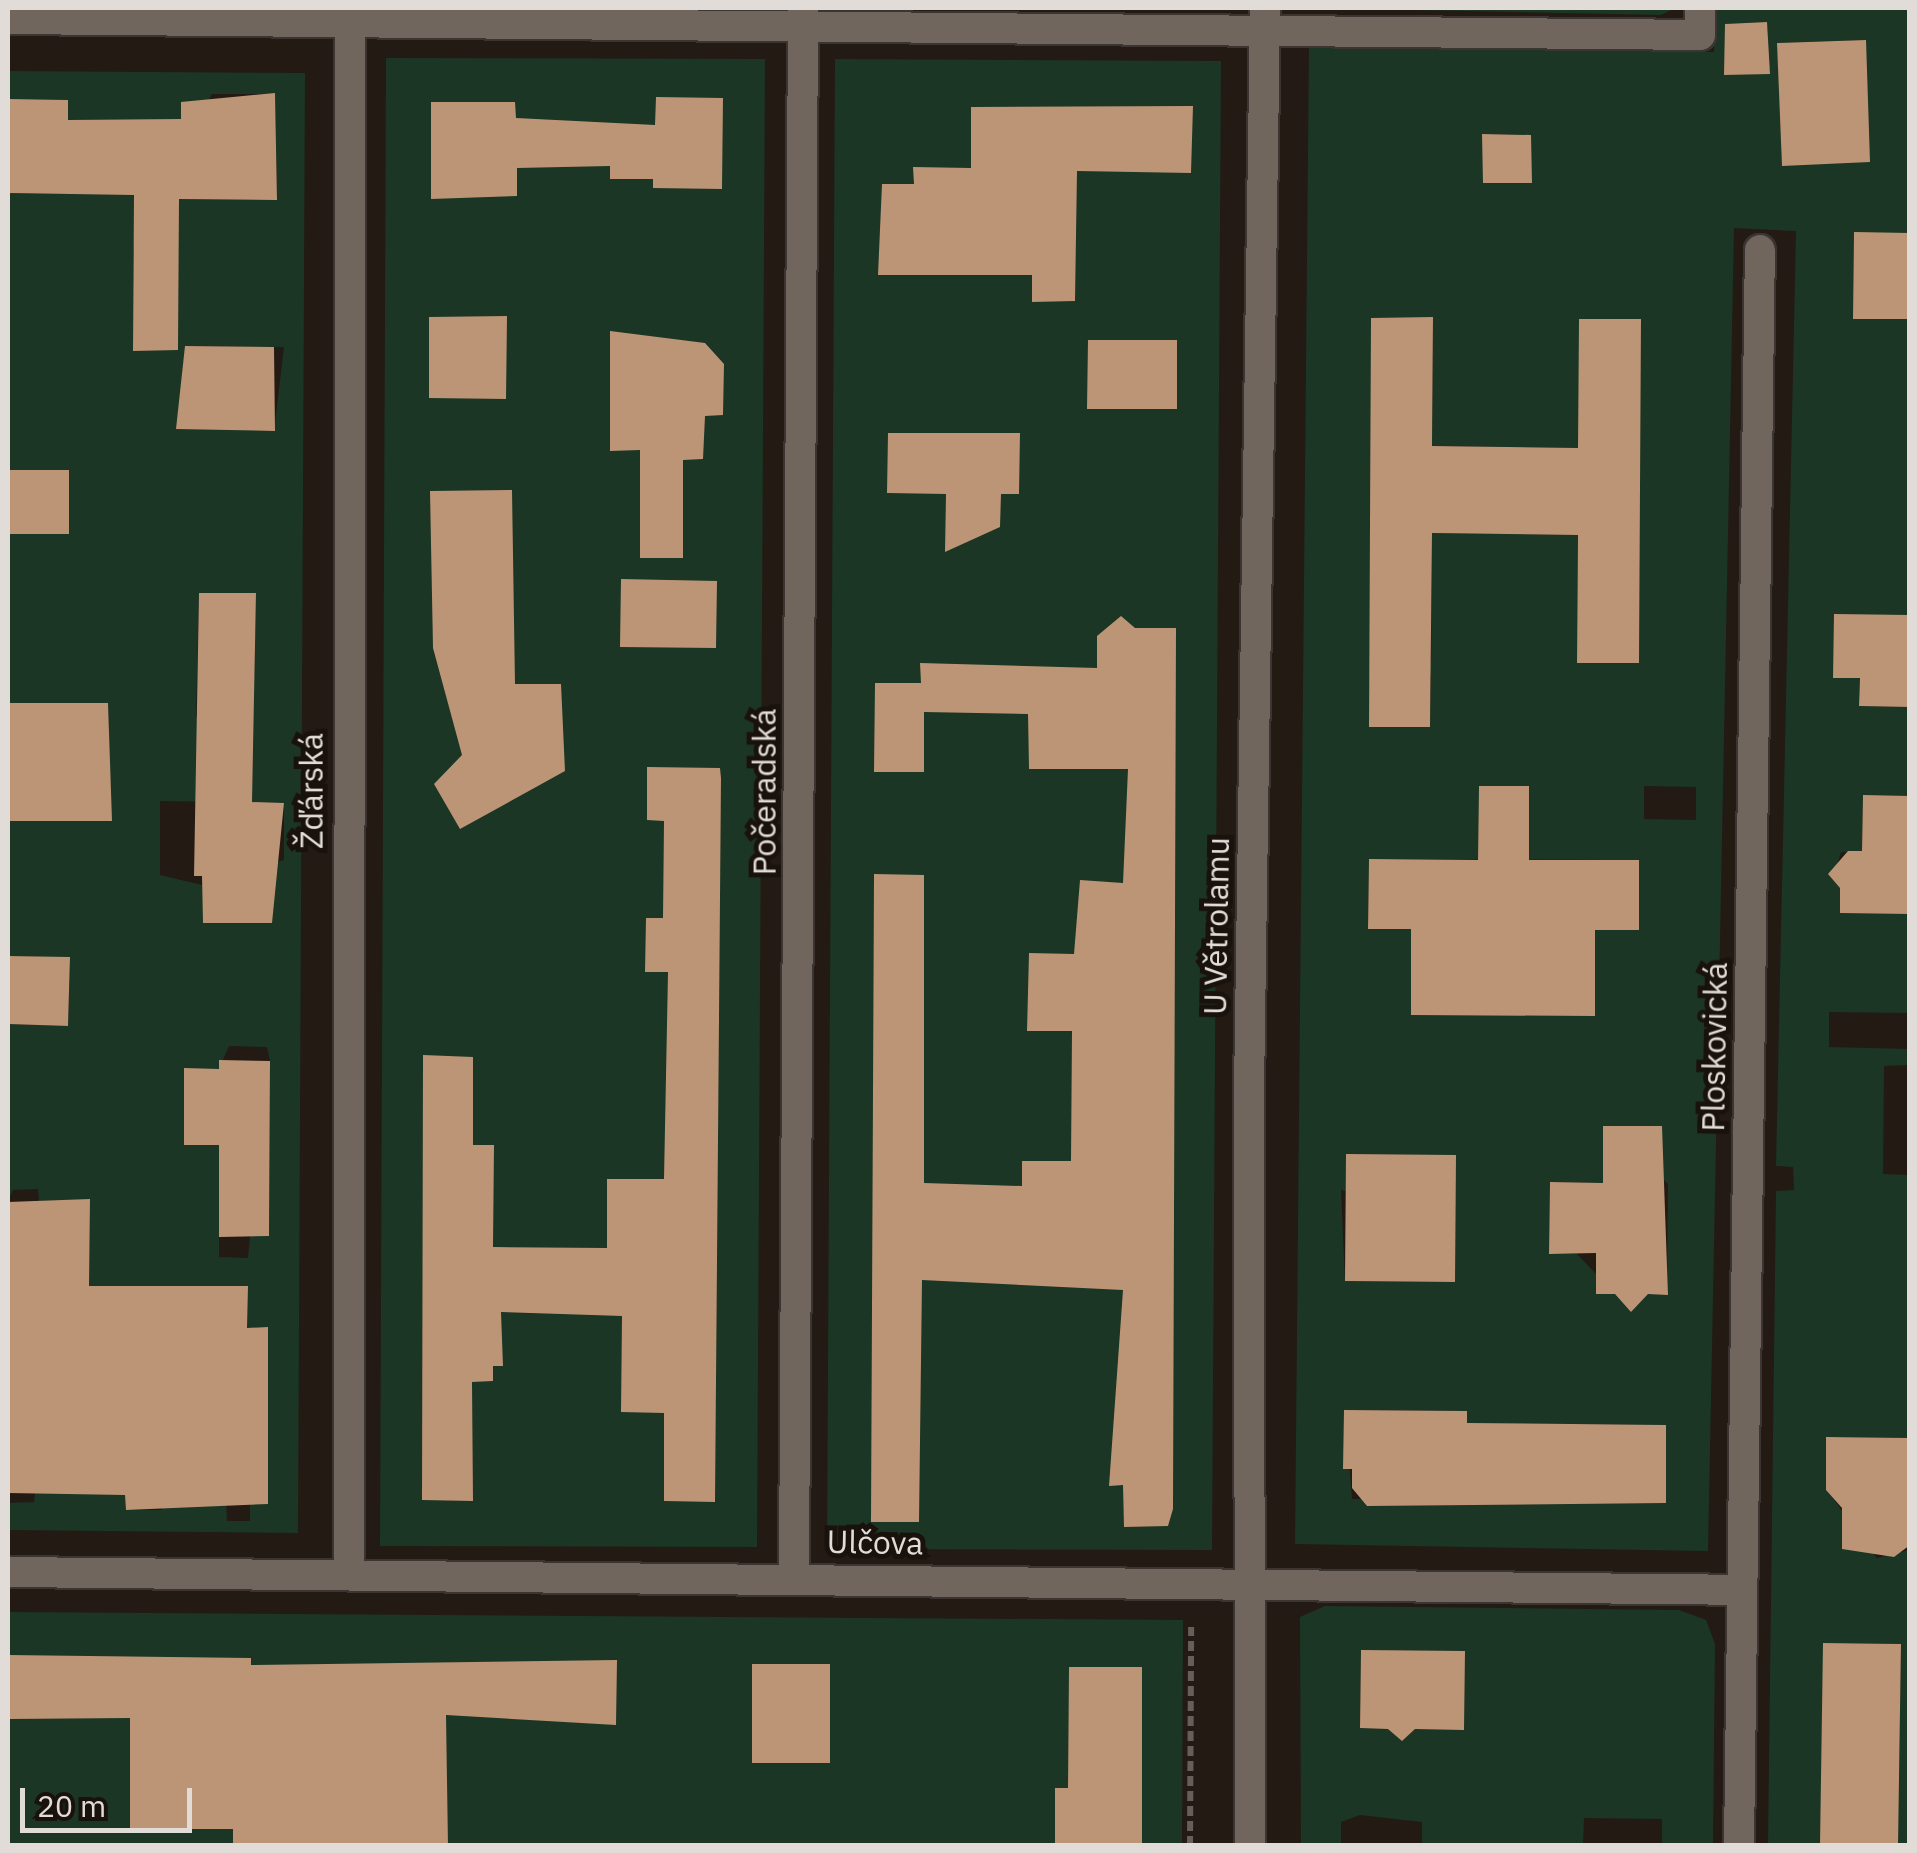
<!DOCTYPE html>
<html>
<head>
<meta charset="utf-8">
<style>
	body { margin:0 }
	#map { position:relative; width:1917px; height:1853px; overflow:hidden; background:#231a14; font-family:"IBM Plex Sans",sans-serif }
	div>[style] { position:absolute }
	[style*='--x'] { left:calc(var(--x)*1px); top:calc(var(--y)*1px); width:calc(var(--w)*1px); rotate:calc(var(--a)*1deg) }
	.green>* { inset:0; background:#1b3624 }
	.building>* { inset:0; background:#bc9577 }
	.path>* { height:6px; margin-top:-3px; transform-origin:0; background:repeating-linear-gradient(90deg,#665e59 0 10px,transparent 0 15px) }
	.roads { filter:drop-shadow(2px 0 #3b3431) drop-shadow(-2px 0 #3b3431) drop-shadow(0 2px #3b3431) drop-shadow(0 -2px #3b3431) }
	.street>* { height:30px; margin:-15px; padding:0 15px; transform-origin:15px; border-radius:15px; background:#71665e }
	span { translate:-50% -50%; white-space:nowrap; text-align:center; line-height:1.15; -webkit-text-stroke:10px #19110b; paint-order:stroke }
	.street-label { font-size:32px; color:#e2dcd8 }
	.frame { position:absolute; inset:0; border:10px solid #e2dcd8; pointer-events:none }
	.scale { position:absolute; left:20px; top:1788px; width:172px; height:45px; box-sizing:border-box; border:5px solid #e2dcd8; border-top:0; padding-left:12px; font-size:30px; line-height:35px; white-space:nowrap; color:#e2dcd8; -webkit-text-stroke:8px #19110b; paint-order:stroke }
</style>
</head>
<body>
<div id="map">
	<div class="green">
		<i style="clip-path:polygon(1309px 8px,1675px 8px,1661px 15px)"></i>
		<i style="clip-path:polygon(evenodd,1715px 8px,1909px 8px,1909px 233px,1854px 233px,1853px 318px,1909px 319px,1909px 615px,1834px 678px,1860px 678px,1859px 706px,1909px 707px,1909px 796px,1863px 796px,1862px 851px,1841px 852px,1833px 879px,1909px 914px,1909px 1013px,1829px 1012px,1829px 1047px,1909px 1049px,1909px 1065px,1884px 1066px,1883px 1174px,1909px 1175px,1909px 1438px,1826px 1437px,1826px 1489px,1877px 1558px,1909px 1550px,1909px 1845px,1768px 1845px,1776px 1191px,1794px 1190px,1793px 1167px,1776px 1166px,1796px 231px,1734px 228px,1708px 1551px,1295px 1544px,1309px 45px,1714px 52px,1715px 8px,1767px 22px,1769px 74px,1725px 74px,1725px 24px,1767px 22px,1715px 8px,1865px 40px,1866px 41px,1782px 165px,1778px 43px,1865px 40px,1715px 8px,1483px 134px,1531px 135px,1531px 183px,1483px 183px,1483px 134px,1715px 8px,1372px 318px,1433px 318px,1432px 446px,1578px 448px,1639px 663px,1577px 662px,1578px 535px,1432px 533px,1431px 662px,1370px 661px,1372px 318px,1715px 8px,1369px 675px,1431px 675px,1430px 726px,1369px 727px,1369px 675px,1715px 8px,1479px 786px,1529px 786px,1529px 827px,1479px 827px,1479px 786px,1715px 8px,1644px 786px,1696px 787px,1696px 820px,1644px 819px,1644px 786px,1715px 8px,1369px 859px,1638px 860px,1639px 929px,1368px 929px,1369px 859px,1715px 8px,1604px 1126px,1668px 1184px,1667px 1294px,1648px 1294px,1631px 1311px,1615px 1294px,1596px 1294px,1596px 1274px,1577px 1254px,1549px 1254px,1550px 1182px,1603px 1183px,1604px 1126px,1715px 8px,1341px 1190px,1346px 1191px,1455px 1282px,1345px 1281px,1341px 1190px,1715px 8px,1345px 1410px,1467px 1411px,1467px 1500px,1352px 1499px,1345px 1410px,1715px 8px,1541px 1424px,1666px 1425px,1665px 1503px,1541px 1424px,1715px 8px,1823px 1643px,1901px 1644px,1899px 1768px,1867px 1769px,1823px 1643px)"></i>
		<i style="clip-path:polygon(386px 58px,765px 59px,757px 1547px,380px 1546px)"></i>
		<i style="clip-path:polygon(835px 59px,1221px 61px,1212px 1550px,827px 1549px)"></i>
		<i style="clip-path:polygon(evenodd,8px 71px,305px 73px,298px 1533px,8px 1530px,8px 1503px,34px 1502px,52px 1329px,8px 1328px,8px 1251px,89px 1249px,90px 1200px,39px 1201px,38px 1189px,13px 1190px,8px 1201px,8px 1024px,68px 1026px,70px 958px,8px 956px,8px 821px,94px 821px,109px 739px,108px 703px,8px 703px,8px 534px,69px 533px,69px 470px,8px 470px,8px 193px,67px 194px,97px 120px,68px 120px,67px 100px,8px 99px,8px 71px,212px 94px,275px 94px,277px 200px,182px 199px,181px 149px,212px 94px,8px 71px,133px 246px,178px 248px,178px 302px,133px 350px,133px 246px,8px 71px,185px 346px,284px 347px,274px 431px,186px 427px,177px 419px,187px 391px,185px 346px,8px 71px,199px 594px,256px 594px,253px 719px,196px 717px,199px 594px,8px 71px,160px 801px,284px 803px,284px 860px,202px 885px,160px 875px,160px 801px,8px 71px,229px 1046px,267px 1047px,270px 1061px,269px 1235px,250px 1236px,248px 1258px,219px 1257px,219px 1145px,184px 1145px,184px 1069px,219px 1069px,229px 1046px,8px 71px,218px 1328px,268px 1328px,268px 1503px,250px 1504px,250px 1521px,227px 1521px,218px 1328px,8px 71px,162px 1439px,162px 1510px,126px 1510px,125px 1440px,162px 1439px)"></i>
		<i style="clip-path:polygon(evenodd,1325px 1606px,1679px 1610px,1706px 1620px,1715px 1644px,1713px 1845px,1662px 1845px,1662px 1819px,1584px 1818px,1583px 1845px,1422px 1845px,1422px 1822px,1360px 1815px,1341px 1822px,1341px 1845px,1301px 1845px,1300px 1617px,1325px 1606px,1361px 1651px,1464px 1651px,1464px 1729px,1360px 1728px,1361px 1651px)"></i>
		<i style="clip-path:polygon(8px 1612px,1183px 1620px,1182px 1845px,8px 1846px)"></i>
	</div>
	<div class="building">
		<i style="clip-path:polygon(1767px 22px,1770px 74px,1724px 75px,1725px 24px)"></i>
		<i style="clip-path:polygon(1866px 40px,1870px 162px,1782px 166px,1777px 43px)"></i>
		<i style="clip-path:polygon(275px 93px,277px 200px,179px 199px,178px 350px,133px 351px,134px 195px,8px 193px,8px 99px,68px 100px,68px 120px,181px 119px,181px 102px)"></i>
		<i style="clip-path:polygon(656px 97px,723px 98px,722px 189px,653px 188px,653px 179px,610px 179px,610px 166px,517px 168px,517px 196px,431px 199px,431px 102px,515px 102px,516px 118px,655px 125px)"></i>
		<i style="clip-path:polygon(1193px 106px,1191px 173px,1077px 171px,1075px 301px,1032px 302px,1032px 275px,878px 275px,882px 184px,914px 184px,913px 167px,971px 168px,971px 107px)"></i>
		<i style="clip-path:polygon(1482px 134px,1531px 135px,1532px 183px,1483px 183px)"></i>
		<i style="clip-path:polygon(1854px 232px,1910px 233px,1910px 319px,1853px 319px)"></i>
		<i style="clip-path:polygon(507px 316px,506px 399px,429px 398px,429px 317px)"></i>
		<i style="clip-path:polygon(1433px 317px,1432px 446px,1578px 448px,1579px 319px,1641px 319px,1639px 663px,1577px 663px,1578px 535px,1432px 533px,1430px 727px,1369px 727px,1371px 318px)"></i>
		<i style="clip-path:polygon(610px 331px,705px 343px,724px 364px,723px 415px,705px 416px,703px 459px,683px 460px,683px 558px,640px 558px,640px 450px,610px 451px)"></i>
		<i style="clip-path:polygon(1088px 340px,1177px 340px,1177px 409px,1087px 409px)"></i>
		<i style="clip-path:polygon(185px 346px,274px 347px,275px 431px,176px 429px)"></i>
		<i style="clip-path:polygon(888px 433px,1020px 433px,1019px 494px,1001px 494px,1000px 527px,945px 552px,946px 494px,887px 493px)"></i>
		<i style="clip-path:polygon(8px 470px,69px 470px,69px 534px,8px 534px)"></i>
		<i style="clip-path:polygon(512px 490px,515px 684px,561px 684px,565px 771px,460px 829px,434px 784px,462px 755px,433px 648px,430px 491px)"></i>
		<i style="clip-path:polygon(621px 579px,717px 581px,716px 648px,620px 647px)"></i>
		<i style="clip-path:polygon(199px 593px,256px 593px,252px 802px,284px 803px,272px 923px,203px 923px,202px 876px,194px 876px)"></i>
		<i style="clip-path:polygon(1834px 614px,1910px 615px,1910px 707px,1859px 706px,1860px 678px,1833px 678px)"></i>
		<i style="clip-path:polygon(1121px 616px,1135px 628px,1176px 628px,1173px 1509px,1168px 1526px,1124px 1527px,1123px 1485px,1109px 1486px,1123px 1290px,922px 1280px,919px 1522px,871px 1522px,874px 874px,924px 875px,924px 1183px,1022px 1186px,1022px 1161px,1071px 1161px,1072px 1031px,1027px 1031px,1029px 953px,1074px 954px,1080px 880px,1123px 883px,1128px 769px,1029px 769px,1028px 714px,924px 712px,924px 772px,874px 772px,875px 683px,921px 683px,920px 663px,1097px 668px,1097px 636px)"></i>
		<i style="clip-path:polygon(8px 703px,108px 703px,112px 821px,8px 821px)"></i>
		<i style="clip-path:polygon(647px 767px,720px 768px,721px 778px,715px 1502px,664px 1501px,664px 1413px,621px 1412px,622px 1316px,501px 1312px,503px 1366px,493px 1366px,493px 1381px,472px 1382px,473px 1501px,422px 1500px,423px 1055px,473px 1057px,473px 1145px,494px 1145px,493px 1247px,607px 1248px,607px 1179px,664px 1179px,668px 972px,645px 972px,646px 918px,663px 918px,664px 821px,647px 820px)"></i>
		<i style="clip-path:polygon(1479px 786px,1529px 786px,1529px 860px,1639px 860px,1639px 930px,1595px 930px,1595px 1016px,1411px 1015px,1411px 929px,1368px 929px,1369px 859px,1478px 860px)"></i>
		<i style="clip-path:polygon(1863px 795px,1910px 796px,1910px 914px,1840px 913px,1840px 888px,1828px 874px,1848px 851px,1862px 851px)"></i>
		<i style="clip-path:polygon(8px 956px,70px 957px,68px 1026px,8px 1024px)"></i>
		<i style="clip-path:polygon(219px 1060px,270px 1061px,269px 1236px,219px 1237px,219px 1145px,184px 1145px,184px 1068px,219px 1069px)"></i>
		<i style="clip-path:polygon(1603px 1126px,1662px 1126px,1668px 1295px,1648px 1294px,1631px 1312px,1615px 1294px,1596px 1294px,1596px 1253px,1549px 1254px,1550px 1182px,1603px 1183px)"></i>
		<i style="clip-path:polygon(1346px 1154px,1456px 1155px,1455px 1282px,1345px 1281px)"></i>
		<i style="clip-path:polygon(90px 1199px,89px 1286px,248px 1286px,247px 1328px,268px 1327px,268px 1504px,126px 1510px,125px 1495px,8px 1493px,8px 1202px)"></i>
		<i style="clip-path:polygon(1344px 1410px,1467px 1411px,1467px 1423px,1666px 1425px,1666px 1503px,1367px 1506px,1352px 1488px,1352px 1469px,1343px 1469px)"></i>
		<i style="clip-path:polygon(1826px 1437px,1910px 1438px,1910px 1545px,1894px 1557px,1842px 1549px,1842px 1508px,1826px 1490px)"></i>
		<i style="clip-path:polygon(1823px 1643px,1901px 1644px,1898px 1846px,1820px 1846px)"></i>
		<i style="clip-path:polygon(1361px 1650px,1465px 1651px,1464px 1730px,1415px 1729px,1402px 1741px,1388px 1729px,1360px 1728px)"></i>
		<i style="clip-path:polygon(8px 1655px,251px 1658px,251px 1665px,617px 1660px,616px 1725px,446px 1715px,448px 1846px,233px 1846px,233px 1829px,130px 1829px,130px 1718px,8px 1719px)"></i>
		<i style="clip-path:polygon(752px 1664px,830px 1664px,830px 1763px,752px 1763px)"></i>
		<i style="clip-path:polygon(1069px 1667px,1142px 1667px,1142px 1846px,1055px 1846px,1055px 1788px,1068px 1788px)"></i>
	</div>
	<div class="path">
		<i style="--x:1190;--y:1846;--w:219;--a:-89.7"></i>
	</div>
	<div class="roads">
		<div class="street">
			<i style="--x:8;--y:19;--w:1692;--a:0.54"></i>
			<i style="--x:1700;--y:35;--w:27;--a:-90"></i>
			<i style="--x:8;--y:1572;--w:1734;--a:0.59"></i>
			<i style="--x:349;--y:1574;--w:1566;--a:-89.96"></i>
			<i style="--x:794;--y:1576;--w:1566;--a:-89.67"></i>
			<i style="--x:1250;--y:1846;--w:755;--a:-90.08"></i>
			<i style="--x:1249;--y:1091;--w:1083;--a:-89.15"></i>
			<i style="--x:1739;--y:1846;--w:1596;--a:-89.25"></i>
		</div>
	</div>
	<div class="street-label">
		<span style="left:311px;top:791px;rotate:-90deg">Žďárská</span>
		<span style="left:764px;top:792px;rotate:-90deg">Počeradská</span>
		<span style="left:1216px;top:926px;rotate:-89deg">U Větrolamu</span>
		<span style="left:1714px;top:1047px;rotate:-89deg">Ploskovická</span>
		<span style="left:875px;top:1542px;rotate:1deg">Ulčova</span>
	</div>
	<div class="frame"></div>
	<div class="scale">20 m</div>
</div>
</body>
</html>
